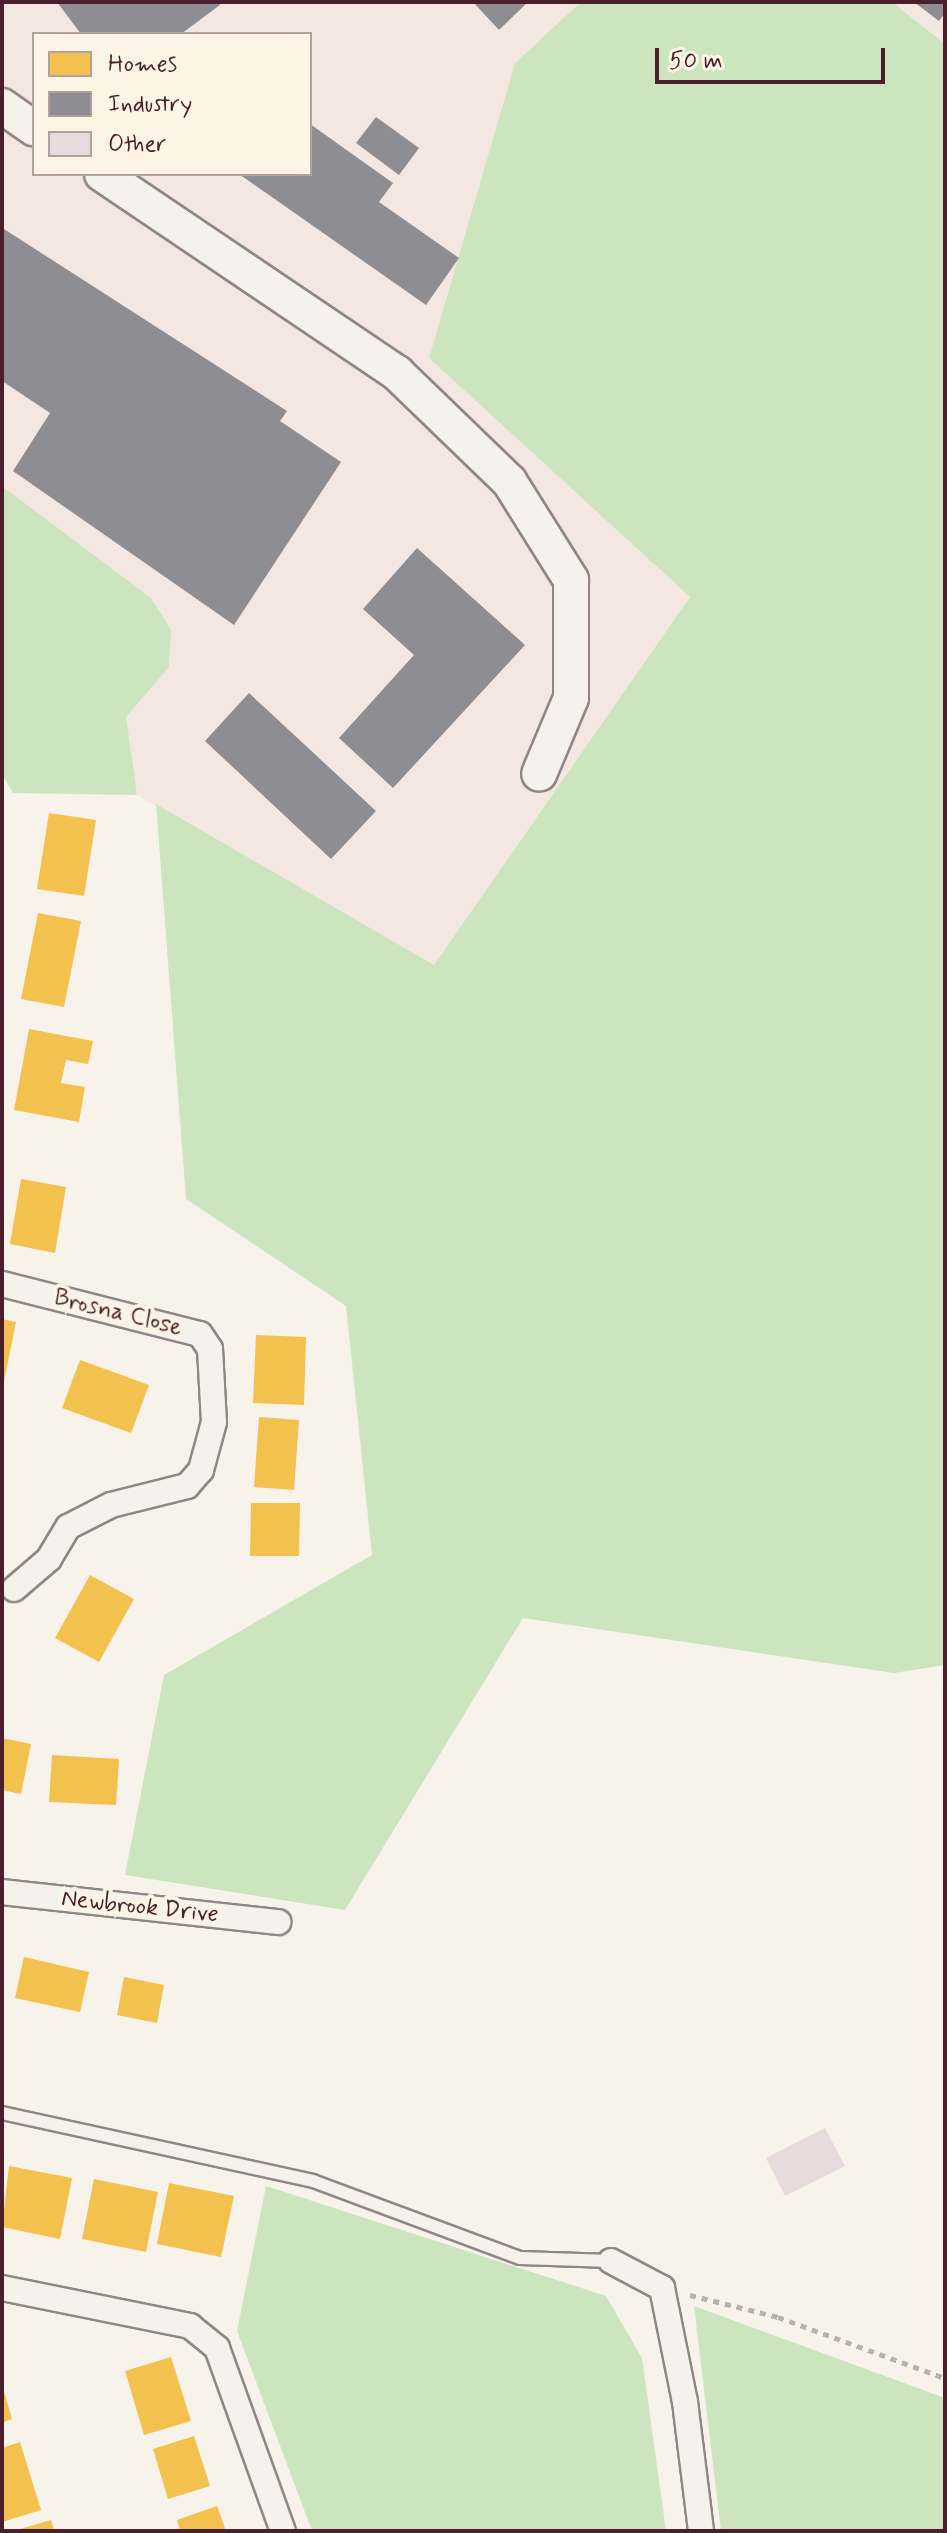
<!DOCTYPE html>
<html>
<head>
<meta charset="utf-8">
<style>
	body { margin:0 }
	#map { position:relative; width:947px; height:2533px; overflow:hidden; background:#f7f3ea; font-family:Mynerve,sans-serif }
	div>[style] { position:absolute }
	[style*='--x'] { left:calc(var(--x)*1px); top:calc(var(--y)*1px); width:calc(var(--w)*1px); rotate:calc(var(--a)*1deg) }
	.built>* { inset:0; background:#f4e6e0 }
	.green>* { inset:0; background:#cce5bf }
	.homes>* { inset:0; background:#f2c14e }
	.industry>* { inset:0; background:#8d8d92 }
	.building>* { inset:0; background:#e7dbdd }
	.path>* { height:5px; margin-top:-2.5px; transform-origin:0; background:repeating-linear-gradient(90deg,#b8b1ae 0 6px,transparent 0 12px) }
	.roads { filter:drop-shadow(2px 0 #908684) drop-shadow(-2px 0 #908684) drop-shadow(0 2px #908684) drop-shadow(0 -2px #908684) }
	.lane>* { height:12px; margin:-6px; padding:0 6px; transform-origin:6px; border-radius:6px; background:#f5f2ec }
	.street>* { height:24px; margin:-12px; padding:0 12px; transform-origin:12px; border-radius:12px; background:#f5f2ec }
	.secondary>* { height:34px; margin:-17px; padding:0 17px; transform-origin:17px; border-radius:17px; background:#f5f2ec }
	span { translate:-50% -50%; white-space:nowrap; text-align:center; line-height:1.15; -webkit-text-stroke:8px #fcf5e5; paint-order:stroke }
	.street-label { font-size:24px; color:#4a1f2b }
	.frame { position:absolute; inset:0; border:4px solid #4a1f2b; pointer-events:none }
	.legend { position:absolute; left:32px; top:32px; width:280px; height:144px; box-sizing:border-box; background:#fcf5e5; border:2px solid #b59f9b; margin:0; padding:10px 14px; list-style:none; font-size:24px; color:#4a1f2b }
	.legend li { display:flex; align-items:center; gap:16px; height:40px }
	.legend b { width:40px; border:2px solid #b59f9b }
	.scale { position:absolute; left:655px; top:48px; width:230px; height:36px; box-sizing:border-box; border:4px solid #4a1f2b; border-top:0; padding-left:10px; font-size:24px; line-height:28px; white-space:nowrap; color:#4a1f2b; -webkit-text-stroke:6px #fcf5e5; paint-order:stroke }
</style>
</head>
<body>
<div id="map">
	<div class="built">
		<i style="clip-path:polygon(evenodd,2px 2px,581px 2px,515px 63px,429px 358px,690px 597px,434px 965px,137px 795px,125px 717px,169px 667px,151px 598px,2px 486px,2px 2px,34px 34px,310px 34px,310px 174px,34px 174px,34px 34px)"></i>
		<i style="clip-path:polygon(892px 2px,945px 2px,945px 44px)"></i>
	</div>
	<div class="green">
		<i style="clip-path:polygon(581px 2px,892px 2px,945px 44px,945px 1665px,894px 1673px,523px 1618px,345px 1910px,125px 1875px,164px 1675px,372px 1555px,346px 1306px,186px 1199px,156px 804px,434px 965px,690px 597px,429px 358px,515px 63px)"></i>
		<i style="clip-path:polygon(2px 486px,151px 598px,171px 630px,169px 667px,126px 717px,137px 795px,13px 793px,2px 774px)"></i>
		<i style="clip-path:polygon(266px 2186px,606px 2296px,642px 2358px,666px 2531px,312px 2531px,237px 2331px)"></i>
		<i style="clip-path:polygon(694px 2306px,945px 2398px,945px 2531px,721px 2531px)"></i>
	</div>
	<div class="homes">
		<i style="clip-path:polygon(49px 813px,96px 820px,84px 896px,37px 889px)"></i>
		<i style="clip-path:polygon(38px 913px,81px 921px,64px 1007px,21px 999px)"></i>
		<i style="clip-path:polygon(29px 1029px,93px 1041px,88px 1064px,66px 1060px,61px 1083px,85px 1087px,79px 1122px,14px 1110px)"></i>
		<i style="clip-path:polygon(21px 1179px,66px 1187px,55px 1253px,10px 1244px)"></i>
		<i style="clip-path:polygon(2px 1319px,16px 1322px,3px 1386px,2px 1386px)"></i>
		<i style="clip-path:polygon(256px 1335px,306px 1337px,304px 1405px,253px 1403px)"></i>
		<i style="clip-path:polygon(80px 1360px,149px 1385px,131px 1433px,62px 1408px)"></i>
		<i style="clip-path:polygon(259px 1417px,299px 1420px,294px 1490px,254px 1487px)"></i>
		<i style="clip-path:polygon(251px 1503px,300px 1503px,299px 1556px,250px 1556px)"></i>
		<i style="clip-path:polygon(90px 1575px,134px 1599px,99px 1662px,55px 1638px)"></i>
		<i style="clip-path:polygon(2px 1738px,31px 1744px,21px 1794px,2px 1790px)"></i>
		<i style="clip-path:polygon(52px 1755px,119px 1759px,116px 1805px,49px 1802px)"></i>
		<i style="clip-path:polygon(24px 1957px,89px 1972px,80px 2012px,15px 1998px)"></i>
		<i style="clip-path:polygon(124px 1977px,164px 1985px,157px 2023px,117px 2015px)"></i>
		<i style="clip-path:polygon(9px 2166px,72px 2178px,60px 2239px,2px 2227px)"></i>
		<i style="clip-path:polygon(94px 2179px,158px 2192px,146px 2252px,82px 2239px)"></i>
		<i style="clip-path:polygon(169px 2183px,234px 2196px,221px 2257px,157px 2244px)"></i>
		<i style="clip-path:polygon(171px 2357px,191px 2421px,144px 2435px,125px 2371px)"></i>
		<i style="clip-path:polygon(3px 2388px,12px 2419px,2px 2423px,2px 2389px)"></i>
		<i style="clip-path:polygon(194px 2436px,210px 2486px,168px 2499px,153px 2449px)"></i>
		<i style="clip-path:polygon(20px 2442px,41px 2510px,2px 2522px,2px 2448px)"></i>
		<i style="clip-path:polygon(217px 2506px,226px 2531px,180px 2531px,177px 2520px)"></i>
		<i style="clip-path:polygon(51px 2520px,54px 2531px,17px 2531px,17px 2530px)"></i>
	</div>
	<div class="industry">
		<i style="clip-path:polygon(57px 2px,218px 2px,220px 5px,181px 34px,81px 34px)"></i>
		<i style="clip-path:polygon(473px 2px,528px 2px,499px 30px)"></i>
		<i style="clip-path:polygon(914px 2px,945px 2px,945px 13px,939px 21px)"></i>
		<i style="clip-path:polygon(376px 117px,419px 148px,399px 175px,356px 143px)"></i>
		<i style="clip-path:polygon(310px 124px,393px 183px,379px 202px,459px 258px,426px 305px,239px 174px,310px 174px)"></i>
		<i style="clip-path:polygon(4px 229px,287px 411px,280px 421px,341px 462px,234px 625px,13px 471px,50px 413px,2px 381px)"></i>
		<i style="clip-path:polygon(417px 548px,525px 645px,393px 788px,339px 738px,414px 655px,363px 609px)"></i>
		<i style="clip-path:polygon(249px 693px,376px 811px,331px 859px,205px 741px)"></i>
	</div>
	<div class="building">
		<i style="clip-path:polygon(825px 2128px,845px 2166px,785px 2196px,766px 2158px)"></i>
	</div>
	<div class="path">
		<i style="--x:690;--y:2295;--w:91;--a:14"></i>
		<i style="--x:778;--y:2317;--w:178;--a:20.1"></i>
	</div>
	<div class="roads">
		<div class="lane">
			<i style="--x:2;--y:2113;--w:318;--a:12.3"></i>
			<i style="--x:313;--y:2181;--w:221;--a:20.4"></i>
			<i style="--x:520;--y:2258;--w:91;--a:1.9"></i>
		</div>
		<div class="street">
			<i style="--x:2;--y:1284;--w:204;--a:14.2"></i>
			<i style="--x:200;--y:1334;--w:18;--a:56"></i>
			<i style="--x:210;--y:1349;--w:73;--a:86.9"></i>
			<i style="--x:214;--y:1422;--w:50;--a:105.2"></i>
			<i style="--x:201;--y:1470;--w:21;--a:131"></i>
			<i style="--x:187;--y:1486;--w:78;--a:166"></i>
			<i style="--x:111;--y:1505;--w:48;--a:152.9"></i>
			<i style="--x:68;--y:1527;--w:37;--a:121"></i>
			<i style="--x:49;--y:1559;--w:46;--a:139.4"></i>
			<i style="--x:2;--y:1892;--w:278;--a:6.2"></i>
			<i style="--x:611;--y:2261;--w:58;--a:27.9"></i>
			<i style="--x:662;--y:2288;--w:116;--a:78.6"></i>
			<i style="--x:685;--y:2402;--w:130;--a:82.9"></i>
			<i style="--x:2;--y:2288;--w:192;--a:11.4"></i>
			<i style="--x:190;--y:2326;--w:35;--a:39"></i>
			<i style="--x:217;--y:2348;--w:195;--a:70.2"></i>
		</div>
		<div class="secondary">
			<i style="--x:2;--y:106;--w:39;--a:35"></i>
			<i style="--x:102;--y:174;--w:356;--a:34"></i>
			<i style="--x:397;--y:373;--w:156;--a:44"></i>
			<i style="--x:509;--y:481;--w:117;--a:57.9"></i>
			<i style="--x:571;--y:580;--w:118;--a:90"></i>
			<i style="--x:571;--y:698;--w:82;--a:112.8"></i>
		</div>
	</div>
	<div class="street-label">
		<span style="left:118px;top:1313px;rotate:14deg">Brosna Close</span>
		<span style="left:140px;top:1907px;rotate:6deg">Newbrook Drive</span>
	</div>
	<div class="frame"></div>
	<ul class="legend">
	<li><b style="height:22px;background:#f2c14e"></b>Homes</li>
	<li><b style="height:22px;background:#8d8d92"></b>Industry</li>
	<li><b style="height:22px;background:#e7dbdd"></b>Other</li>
	</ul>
	<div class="scale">50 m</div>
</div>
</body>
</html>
